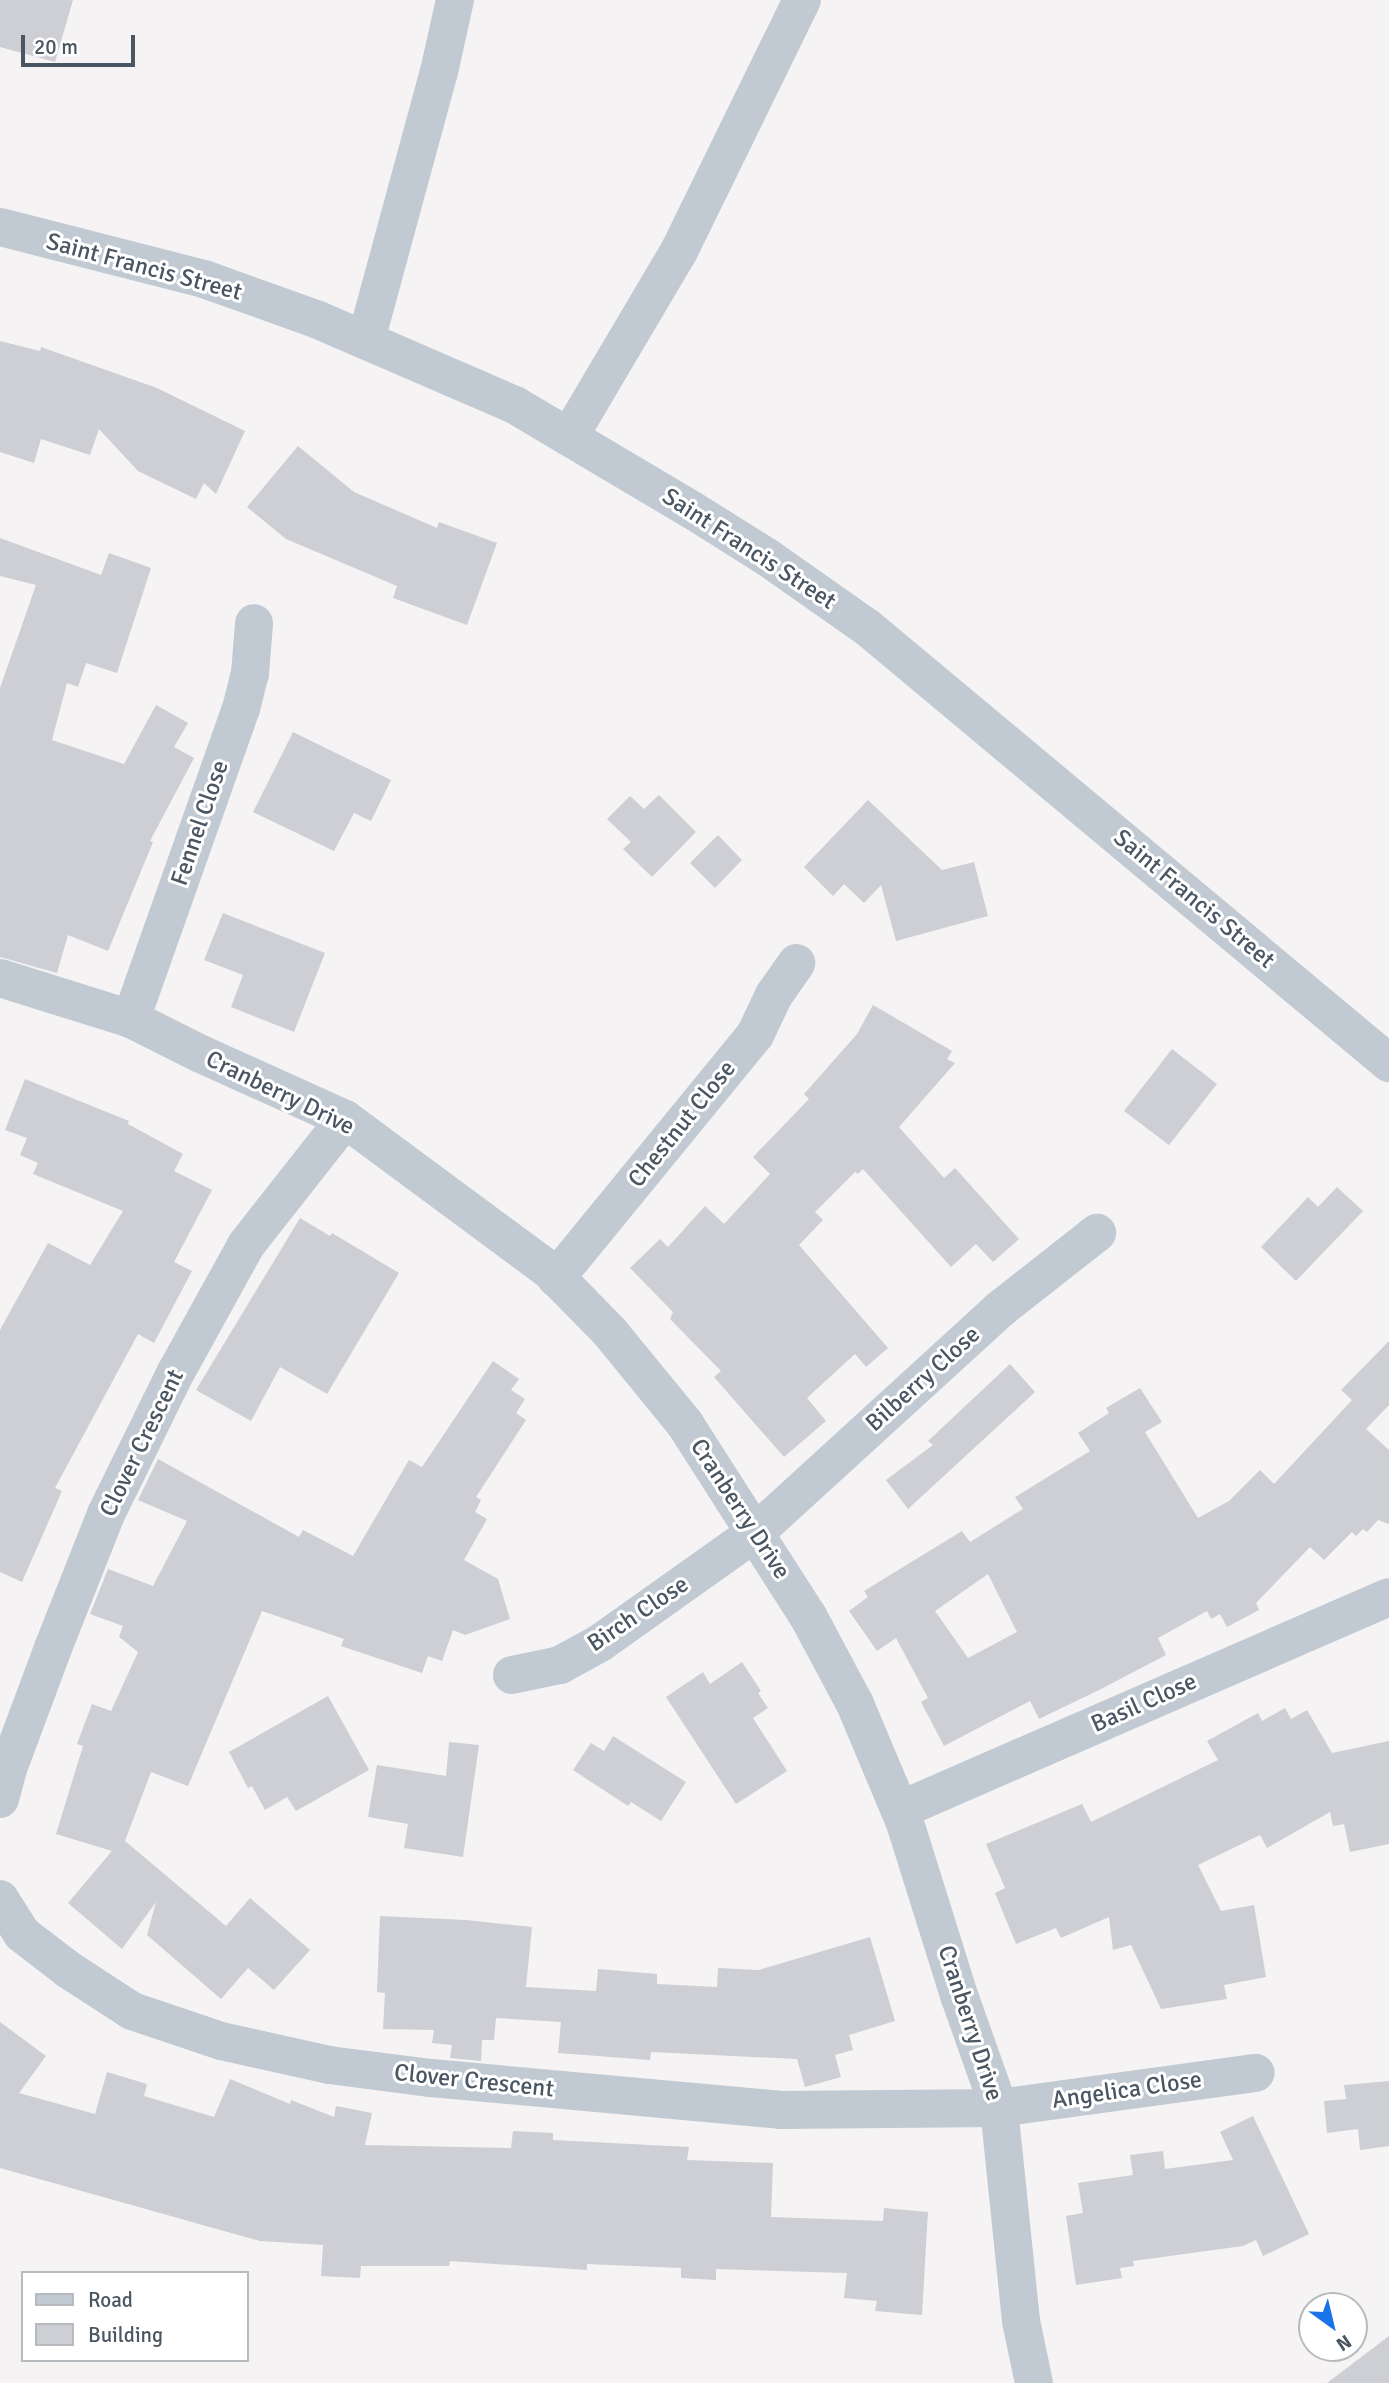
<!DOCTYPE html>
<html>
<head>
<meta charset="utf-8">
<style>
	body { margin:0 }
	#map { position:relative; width:1389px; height:2383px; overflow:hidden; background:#f5f3f3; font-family:Signika,sans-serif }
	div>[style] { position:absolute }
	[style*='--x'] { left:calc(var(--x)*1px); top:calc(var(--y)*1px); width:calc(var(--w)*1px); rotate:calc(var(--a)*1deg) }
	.building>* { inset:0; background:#cdcfd5 }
	.minor>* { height:38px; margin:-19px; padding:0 19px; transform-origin:19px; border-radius:19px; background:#c1cad2 }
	span { translate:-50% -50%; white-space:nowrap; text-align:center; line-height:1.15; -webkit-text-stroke:6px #fff; paint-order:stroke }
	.street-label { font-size:24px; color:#4a5661 }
	.legend { position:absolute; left:21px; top:2271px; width:228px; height:91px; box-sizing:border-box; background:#fff; border:2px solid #b7bbc0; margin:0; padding:9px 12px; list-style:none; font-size:21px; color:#4a5661 }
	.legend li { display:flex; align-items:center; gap:14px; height:35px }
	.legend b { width:35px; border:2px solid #b7bbc0 }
	.north { position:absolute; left:1298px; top:2292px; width:70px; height:70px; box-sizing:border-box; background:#fff; border:2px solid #b7bbc0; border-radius:50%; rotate:146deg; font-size:19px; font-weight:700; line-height:28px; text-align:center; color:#4a5661 }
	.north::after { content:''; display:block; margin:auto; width:24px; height:32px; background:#1a73e8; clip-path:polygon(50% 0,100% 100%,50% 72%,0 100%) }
	.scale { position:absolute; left:21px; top:35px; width:114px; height:32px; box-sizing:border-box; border:4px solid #4a5661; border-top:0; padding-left:9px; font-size:21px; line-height:24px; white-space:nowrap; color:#4a5661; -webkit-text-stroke:5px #fff; paint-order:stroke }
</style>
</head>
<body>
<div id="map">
	<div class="building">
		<i style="clip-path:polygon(0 0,73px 0,55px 62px,0 47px)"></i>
		<i style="clip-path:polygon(0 341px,40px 351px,41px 347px,157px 388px,245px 431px,216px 494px,204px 483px,196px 499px,138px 471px,99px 429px,90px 455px,41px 439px,34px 463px,0 452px)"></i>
		<i style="clip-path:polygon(298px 446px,354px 492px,437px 528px,439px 522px,497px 543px,467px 625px,393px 598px,397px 586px,286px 539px,247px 507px)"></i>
		<i style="clip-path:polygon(0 538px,101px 575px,109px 553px,151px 568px,117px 673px,86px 663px,78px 687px,67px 683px,52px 740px,124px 764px,156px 705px,188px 723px,174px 747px,194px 758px,150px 841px,153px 842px,108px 951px,68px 935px,57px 973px,0 957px,0 688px,36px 585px,0 576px)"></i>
		<i style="clip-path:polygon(293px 732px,391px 780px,371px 821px,354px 813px,334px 851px,253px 812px)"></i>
		<i style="clip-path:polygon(659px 795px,696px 832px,652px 877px,623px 849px,631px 842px,607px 819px,630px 796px,644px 809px)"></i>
		<i style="clip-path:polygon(868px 800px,942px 870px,974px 862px,988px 916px,896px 941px,881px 885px,864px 903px,844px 884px,833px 896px,804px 867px)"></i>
		<i style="clip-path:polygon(718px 835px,742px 860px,715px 888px,690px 863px)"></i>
		<i style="clip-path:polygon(223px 913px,325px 953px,294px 1032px,231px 1007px,243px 975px,204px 960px)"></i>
		<i style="clip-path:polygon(873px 1005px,952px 1051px,947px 1059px,955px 1063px,899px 1127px,944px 1178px,955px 1168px,1019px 1239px,993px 1262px,976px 1244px,951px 1267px,863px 1169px,858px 1174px,855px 1172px,815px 1212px,823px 1220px,799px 1245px,888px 1348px,866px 1367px,855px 1354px,807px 1398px,826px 1421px,784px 1457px,714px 1377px,721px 1371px,670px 1319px,673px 1312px,630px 1268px,660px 1239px,668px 1247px,705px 1206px,724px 1224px,770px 1174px,753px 1157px,809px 1099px,804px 1094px,857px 1034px)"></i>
		<i style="clip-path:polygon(1172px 1049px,1217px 1084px,1169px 1145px,1124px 1111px)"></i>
		<i style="clip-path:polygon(25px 1079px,129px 1121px,128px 1124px,183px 1154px,174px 1171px,212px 1190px,174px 1262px,192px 1271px,154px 1343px,138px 1334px,55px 1488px,62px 1491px,22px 1582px,0 1572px,0 1330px,48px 1243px,90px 1265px,123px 1211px,33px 1174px,38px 1163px,20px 1155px,27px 1138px,5px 1130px)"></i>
		<i style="clip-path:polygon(1337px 1187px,1363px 1211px,1296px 1281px,1261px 1247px,1308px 1197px,1318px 1207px)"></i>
		<i style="clip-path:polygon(300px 1218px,330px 1236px,332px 1233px,399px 1273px,327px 1394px,280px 1367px,251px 1421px,196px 1390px)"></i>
		<i style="clip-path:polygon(evenodd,1389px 1341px,1389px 1405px,1366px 1429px,1389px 1450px,1389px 1524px,1378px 1520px,1367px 1532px,1363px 1529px,1356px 1536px,1352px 1532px,1324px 1560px,1310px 1547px,1256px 1603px,1259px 1610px,1227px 1627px,1220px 1614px,1211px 1619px,1207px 1611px,1158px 1638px,1166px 1655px,1099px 1690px,1039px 1719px,1030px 1701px,944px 1746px,921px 1702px,928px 1698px,896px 1638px,877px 1651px,849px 1611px,868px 1597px,864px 1591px,962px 1531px,970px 1542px,1023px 1509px,1015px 1497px,1090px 1451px,1078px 1433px,1109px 1413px,1106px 1408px,1140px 1388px,1162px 1422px,1145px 1432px,1198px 1518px,1229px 1501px,1260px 1470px,1274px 1484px,1352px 1400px,1341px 1390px,1389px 1341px,988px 1574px,1017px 1632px,968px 1658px,935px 1611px,988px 1574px)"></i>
		<i style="clip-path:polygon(493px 1361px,519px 1379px,511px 1390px,525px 1399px,516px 1413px,526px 1420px,476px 1497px,481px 1500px,475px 1512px,487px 1519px,464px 1560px,498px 1579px,510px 1619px,465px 1635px,453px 1630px,442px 1661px,428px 1656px,422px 1673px,341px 1646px,344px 1639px,262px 1611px,188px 1786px,151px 1772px,125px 1841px,226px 1926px,250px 1898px,310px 1950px,274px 1990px,248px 1968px,221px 1999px,147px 1935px,156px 1902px,122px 1949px,68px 1903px,112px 1851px,56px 1834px,83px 1746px,77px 1744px,92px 1704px,111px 1711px,138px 1652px,119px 1637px,123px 1626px,90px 1614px,108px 1569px,153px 1586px,187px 1521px,138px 1500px,158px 1459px,299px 1537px,303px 1530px,353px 1556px,409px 1460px,422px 1467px)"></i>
		<i style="clip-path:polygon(1010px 1364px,1035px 1392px,908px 1509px,886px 1480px,933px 1445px,928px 1441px)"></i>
		<i style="clip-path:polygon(742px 1662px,761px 1691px,758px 1693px,768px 1708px,753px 1718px,787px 1771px,736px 1804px,666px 1697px,703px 1672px,710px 1684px)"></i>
		<i style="clip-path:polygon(328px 1696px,369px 1770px,296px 1811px,287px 1797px,265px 1810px,252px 1786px,248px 1788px,229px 1752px)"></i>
		<i style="clip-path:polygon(1285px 1708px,1291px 1719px,1307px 1710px,1332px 1753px,1389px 1741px,1389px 1844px,1350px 1852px,1344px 1824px,1333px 1826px,1330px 1812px,1267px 1848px,1260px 1835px,1198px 1865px,1221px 1911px,1254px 1905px,1266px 1977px,1224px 1985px,1227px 1999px,1161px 2009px,1131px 1945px,1113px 1950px,1109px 1917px,1061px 1938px,1056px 1928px,1016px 1944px,995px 1893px,1005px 1888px,986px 1844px,1082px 1804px,1091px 1822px,1218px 1760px,1207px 1741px,1258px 1713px,1262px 1721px)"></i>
		<i style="clip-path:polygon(613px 1736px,686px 1782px,661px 1821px,631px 1802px,628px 1806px,573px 1770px,591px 1743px,604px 1751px)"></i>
		<i style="clip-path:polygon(449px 1742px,479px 1745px,463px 1857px,404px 1848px,408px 1824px,368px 1817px,377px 1765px,446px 1776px)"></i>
		<i style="clip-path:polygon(380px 1916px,466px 1920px,532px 1927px,526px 1987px,596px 1991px,598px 1969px,657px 1974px,657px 1984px,717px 1987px,718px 1968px,759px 1970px,870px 1937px,895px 2021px,849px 2035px,853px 2050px,835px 2055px,841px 2077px,805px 2087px,797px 2059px,651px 2052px,650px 2060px,558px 2053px,561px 2022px,496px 2018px,494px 2040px,482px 2040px,481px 2061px,450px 2058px,452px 2045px,432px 2043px,434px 2030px,383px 2029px,385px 1993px,377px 1992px)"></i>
		<i style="clip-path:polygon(0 2022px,46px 2056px,19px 2093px,95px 2114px,107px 2072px,147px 2084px,144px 2096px,214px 2117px,230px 2079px,290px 2104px,291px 2100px,334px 2117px,336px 2106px,372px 2113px,365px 2145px,511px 2148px,513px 2131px,553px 2133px,553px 2140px,689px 2147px,687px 2160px,773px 2163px,771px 2217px,883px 2221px,884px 2208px,928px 2212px,922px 2315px,875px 2311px,877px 2301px,844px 2298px,847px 2273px,716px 2269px,716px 2280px,681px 2278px,681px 2268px,587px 2264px,587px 2270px,450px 2261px,449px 2266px,361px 2266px,360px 2278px,321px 2276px,323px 2245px,260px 2241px,0 2168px)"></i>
		<i style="clip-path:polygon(1389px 2081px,1389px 2146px,1360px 2150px,1358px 2129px,1327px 2133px,1324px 2101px,1346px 2099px,1344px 2085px)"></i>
		<i style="clip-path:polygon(1253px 2116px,1309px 2234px,1263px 2256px,1256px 2240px,1243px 2246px,1133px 2261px,1134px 2266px,1120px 2268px,1122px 2278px,1076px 2285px,1066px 2216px,1083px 2213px,1078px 2183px,1133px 2175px,1130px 2155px,1163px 2151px,1165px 2169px,1233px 2160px,1220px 2132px)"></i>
		<i style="clip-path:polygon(1389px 2336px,1389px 2383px,1327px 2383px)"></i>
	</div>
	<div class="minor">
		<i style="--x:0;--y:227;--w:211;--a:14.3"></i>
		<i style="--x:204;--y:279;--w:119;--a:19.7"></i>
		<i style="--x:316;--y:319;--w:217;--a:23.4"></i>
		<i style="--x:515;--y:405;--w:206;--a:30.7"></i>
		<i style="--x:692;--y:510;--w:89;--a:32.1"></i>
		<i style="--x:767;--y:557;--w:123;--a:35.1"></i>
		<i style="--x:868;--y:628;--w:679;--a:39.86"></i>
		<i style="--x:366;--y:340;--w:278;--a:-74.8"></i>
		<i style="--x:439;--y:72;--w:74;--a:-77.5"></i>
		<i style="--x:569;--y:437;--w:218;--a:-59.4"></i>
		<i style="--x:680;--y:249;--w:277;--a:-63.9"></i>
		<i style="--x:0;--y:978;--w:137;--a:17.4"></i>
		<i style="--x:131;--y:1019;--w:78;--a:26.6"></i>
		<i style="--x:201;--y:1054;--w:158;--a:24.3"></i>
		<i style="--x:345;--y:1119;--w:252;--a:36.5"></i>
		<i style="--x:548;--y:1269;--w:87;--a:45.5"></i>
		<i style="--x:609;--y:1331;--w:120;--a:50.7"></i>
		<i style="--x:685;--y:1424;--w:228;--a:57.4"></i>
		<i style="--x:808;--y:1616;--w:100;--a:61.9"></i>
		<i style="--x:855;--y:1704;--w:129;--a:67.2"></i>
		<i style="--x:905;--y:1823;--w:183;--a:72.6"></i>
		<i style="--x:960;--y:1998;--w:117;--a:70.5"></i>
		<i style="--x:999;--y:2108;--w:214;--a:84.1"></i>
		<i style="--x:1021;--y:2321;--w:63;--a:78.2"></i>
		<i style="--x:131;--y:1019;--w:329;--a:-70.5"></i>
		<i style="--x:241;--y:709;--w:36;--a:-76"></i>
		<i style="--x:250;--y:674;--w:51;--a:-85.5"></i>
		<i style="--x:556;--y:1278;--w:314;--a:-50.7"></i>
		<i style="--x:755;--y:1035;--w:44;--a:-64.6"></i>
		<i style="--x:774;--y:995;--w:39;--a:-55"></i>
		<i style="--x:512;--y:1675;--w:49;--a:-11.8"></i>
		<i style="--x:560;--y:1665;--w:46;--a:-28.8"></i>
		<i style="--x:600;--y:1643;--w:190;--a:-35.4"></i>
		<i style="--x:755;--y:1533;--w:331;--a:-42.4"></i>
		<i style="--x:999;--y:1310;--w:125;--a:-38.2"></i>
		<i style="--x:0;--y:1799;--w:31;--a:-75"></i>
		<i style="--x:8;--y:1769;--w:129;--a:-69.6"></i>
		<i style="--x:53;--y:1648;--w:144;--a:-68.4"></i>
		<i style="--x:106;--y:1514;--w:158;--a:-63.8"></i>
		<i style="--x:176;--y:1372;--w:145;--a:-61.1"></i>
		<i style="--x:246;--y:1245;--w:160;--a:-51.8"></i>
		<i style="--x:900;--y:1810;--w:533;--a:-23.54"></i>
		<i style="--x:0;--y:1899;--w:41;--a:57.8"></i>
		<i style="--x:22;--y:1934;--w:59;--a:37.5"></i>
		<i style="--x:69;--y:1970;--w:75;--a:33.1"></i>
		<i style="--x:132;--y:2011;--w:94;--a:18.6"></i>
		<i style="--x:221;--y:2041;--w:111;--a:12.5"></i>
		<i style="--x:329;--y:2065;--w:103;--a:7.3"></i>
		<i style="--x:431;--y:2078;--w:350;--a:5.2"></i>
		<i style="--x:780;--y:2110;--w:219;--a:-0.5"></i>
		<i style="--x:999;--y:2108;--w:259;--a:-7.8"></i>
	</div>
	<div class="street-label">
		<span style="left:144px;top:267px;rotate:15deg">Saint Francis Street</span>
		<span style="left:749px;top:549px;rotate:33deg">Saint Francis Street</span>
		<span style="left:200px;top:823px;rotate:-71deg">Fennel Close</span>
		<span style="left:1194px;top:899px;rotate:40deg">Saint Francis Street</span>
		<span style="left:280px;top:1093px;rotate:26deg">Cranberry Drive</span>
		<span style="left:682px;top:1124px;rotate:-51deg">Chestnut Close</span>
		<span style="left:923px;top:1379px;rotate:-42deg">Bilberry Close</span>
		<span style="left:142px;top:1443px;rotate:-64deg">Clover Crescent</span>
		<span style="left:740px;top:1509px;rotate:57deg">Cranberry Drive</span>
		<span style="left:638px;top:1614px;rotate:-34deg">Birch Close</span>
		<span style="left:1144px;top:1703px;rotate:-24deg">Basil Close</span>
		<span style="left:970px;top:2023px;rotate:72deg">Cranberry Drive</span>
		<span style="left:474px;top:2081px;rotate:6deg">Clover Crescent</span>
		<span style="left:1127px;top:2090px;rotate:-8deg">Angelica Close</span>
	</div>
	<ul class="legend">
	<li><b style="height:9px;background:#c1cad2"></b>Road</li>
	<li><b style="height:19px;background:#cdcfd5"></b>Building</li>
	</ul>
	<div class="north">N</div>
	<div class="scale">20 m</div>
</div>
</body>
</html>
